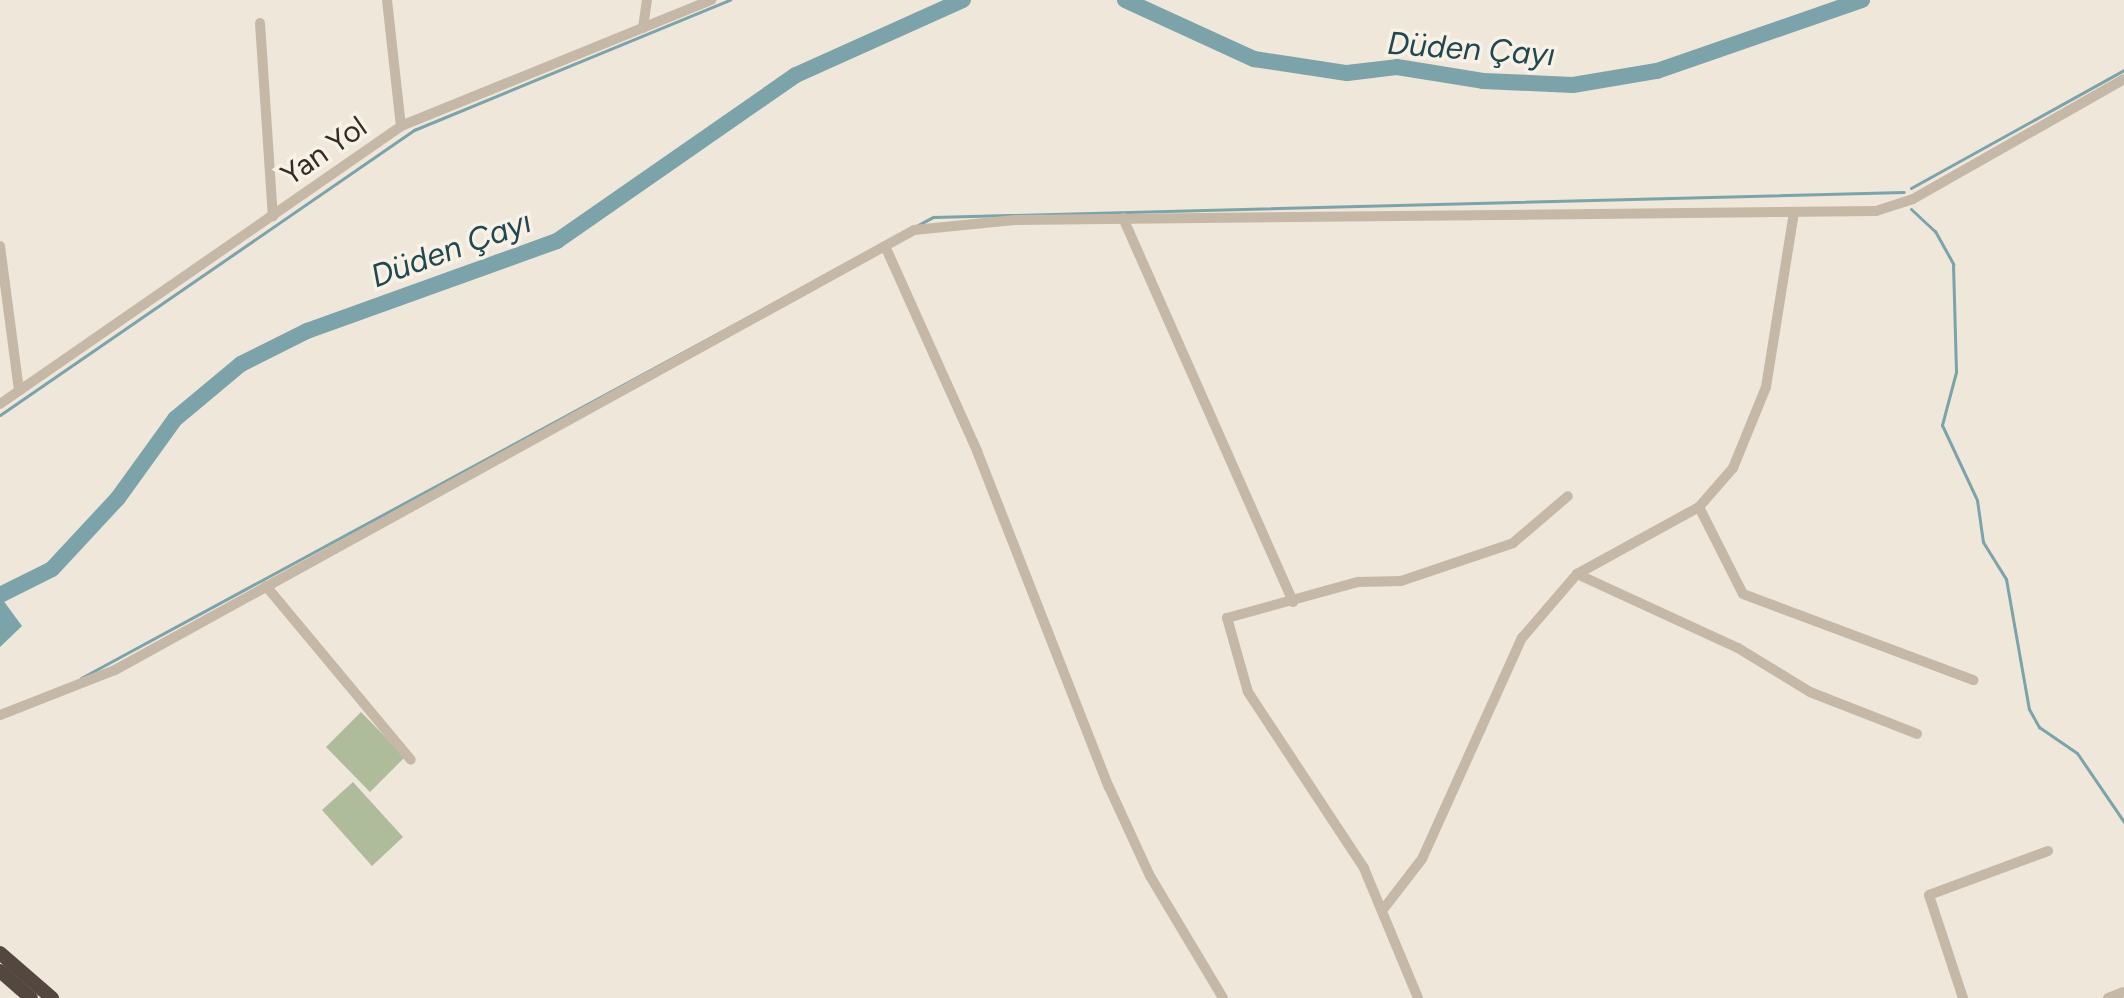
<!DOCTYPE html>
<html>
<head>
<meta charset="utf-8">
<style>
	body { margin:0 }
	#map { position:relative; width:2124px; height:998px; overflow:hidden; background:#efe7da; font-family:Figtree,sans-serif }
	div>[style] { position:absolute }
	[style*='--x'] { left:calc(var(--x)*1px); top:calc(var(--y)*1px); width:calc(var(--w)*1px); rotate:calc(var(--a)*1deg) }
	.green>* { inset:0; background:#aebc9c }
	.water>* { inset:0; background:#7ca3a9 }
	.stream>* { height:3px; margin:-1.5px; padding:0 1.5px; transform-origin:1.5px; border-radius:1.5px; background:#7ca3a9 }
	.river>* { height:16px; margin:-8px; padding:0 8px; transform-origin:8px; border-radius:8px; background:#7ca3a9 }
	.minor>* { height:10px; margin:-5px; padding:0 5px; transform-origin:5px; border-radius:5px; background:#c6b8a7 }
	.highway>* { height:14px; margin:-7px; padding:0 7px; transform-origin:7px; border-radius:7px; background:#53473f }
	span { translate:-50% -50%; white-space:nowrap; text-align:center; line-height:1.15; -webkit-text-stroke:7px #f7f1e6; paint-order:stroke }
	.street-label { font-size:30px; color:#332c27 }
	.water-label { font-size:32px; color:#214850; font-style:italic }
</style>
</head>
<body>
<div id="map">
	<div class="green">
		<i style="clip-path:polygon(361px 712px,405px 757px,370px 792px,326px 747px)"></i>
		<i style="clip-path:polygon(353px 782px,403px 837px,372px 866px,322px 810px)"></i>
	</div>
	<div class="water">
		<i style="clip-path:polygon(0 596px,22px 626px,0 647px)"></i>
	</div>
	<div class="stream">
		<i style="--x:1911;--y:188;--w:244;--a:-29"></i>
		<i style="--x:1911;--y:209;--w:33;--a:43"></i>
		<i style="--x:1935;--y:231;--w:38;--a:61"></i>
		<i style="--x:1953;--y:264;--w:108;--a:88.4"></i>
		<i style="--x:1956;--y:372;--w:55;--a:104.8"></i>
		<i style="--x:1942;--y:425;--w:83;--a:65"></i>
		<i style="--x:1977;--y:500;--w:42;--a:81.9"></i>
		<i style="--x:1983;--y:542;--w:44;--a:58.1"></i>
		<i style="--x:2006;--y:579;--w:132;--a:80"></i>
		<i style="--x:2029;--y:709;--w:21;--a:61"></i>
		<i style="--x:2039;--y:727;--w:46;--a:34.4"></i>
		<i style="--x:2077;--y:753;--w:83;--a:55.7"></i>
		<i style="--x:0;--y:415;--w:503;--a:-34.54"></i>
		<i style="--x:414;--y:130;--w:342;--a:-22.4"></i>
		<i style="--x:81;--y:678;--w:969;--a:-28.42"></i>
		<i style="--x:933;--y:217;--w:971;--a:-1.47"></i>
	</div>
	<div class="river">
		<i style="--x:1125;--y:0;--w:142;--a:24.6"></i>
		<i style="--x:1254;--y:59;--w:94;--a:8.6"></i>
		<i style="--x:1347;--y:73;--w:50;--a:-6.8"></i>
		<i style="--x:1397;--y:67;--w:87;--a:9.2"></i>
		<i style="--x:1483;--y:81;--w:90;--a:2.5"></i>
		<i style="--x:1573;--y:85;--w:85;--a:-9.5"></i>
		<i style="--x:1657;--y:71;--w:217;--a:-19.1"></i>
		<i style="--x:0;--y:595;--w:58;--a:-26.6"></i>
		<i style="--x:52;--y:569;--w:97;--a:-47.1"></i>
		<i style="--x:118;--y:498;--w:97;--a:-54.2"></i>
		<i style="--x:175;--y:419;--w:86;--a:-39.8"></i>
		<i style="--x:241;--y:364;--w:74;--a:-26.6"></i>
		<i style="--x:307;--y:331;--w:266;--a:-19.8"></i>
		<i style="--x:557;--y:241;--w:291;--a:-34.8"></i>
		<i style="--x:796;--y:75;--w:183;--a:-24.2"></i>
	</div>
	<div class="minor">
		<i style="--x:387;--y:0;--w:127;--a:83.7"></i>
		<i style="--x:260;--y:23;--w:194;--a:86.2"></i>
		<i style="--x:643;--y:28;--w:28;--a:-82"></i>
		<i style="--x:1123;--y:218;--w:420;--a:66.1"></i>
		<i style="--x:0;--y:246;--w:146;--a:82.5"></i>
		<i style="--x:885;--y:246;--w:225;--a:65.8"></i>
		<i style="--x:977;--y:451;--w:361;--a:68.6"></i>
		<i style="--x:1109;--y:787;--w:98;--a:65.3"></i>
		<i style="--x:1150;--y:876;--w:142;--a:59.1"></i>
		<i style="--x:0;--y:404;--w:488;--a:-34.7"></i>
		<i style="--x:401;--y:126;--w:335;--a:-22.1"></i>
		<i style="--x:1699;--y:507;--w:97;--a:63.2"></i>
		<i style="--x:1743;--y:594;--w:246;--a:20.5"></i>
		<i style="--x:1577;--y:574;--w:177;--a:24.7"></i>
		<i style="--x:1738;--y:648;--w:84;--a:31.4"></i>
		<i style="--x:1810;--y:692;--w:115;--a:21.4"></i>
		<i style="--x:266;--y:586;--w:226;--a:50.2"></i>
		<i style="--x:0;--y:715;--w:123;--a:-21.4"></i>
		<i style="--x:115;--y:670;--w:912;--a:-28.84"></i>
		<i style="--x:914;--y:230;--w:101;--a:-5.7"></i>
		<i style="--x:1015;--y:220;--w:861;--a:-0.6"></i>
		<i style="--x:1876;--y:211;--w:39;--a:-18"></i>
		<i style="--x:1913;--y:199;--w:243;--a:-29.6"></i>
		<i style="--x:1385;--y:907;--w:61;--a:-52.4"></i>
		<i style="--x:1422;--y:859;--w:243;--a:-65.7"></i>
		<i style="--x:1522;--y:638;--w:84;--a:-49.3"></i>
		<i style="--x:1577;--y:574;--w:139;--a:-28.8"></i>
		<i style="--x:1699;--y:507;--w:52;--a:-48.9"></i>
		<i style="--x:1733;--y:468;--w:87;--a:-67.8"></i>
		<i style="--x:1766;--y:387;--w:176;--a:-80.9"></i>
		<i style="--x:1418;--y:998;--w:141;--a:-112.6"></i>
		<i style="--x:1364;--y:868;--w:211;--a:-123.4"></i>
		<i style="--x:1248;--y:692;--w:77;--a:-105.8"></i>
		<i style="--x:1227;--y:618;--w:136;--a:-15.4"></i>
		<i style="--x:1358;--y:582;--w:43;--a:-1.3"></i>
		<i style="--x:1401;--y:581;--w:118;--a:-18.7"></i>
		<i style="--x:1513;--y:543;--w:72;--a:-40.5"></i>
		<i style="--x:1963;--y:998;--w:108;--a:-108.3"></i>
		<i style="--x:1929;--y:895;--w:127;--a:-20.3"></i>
		<i style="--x:2108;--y:998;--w:17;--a:-21"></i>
	</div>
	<div class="highway">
		<i style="--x:0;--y:953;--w:69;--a:40.9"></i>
		<i style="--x:0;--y:971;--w:41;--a:41.1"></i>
	</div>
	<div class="street-label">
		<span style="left:324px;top:151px;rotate:-35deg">Yan Yol</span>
	</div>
	<div class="water-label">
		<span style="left:1471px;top:49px;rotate:4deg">Düden Çayı</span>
		<span style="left:451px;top:249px;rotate:-20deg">Düden Çayı</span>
	</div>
</div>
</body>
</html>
